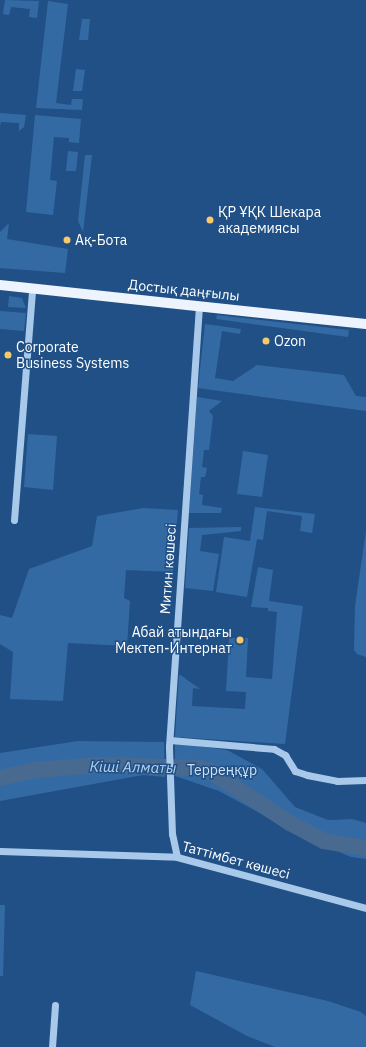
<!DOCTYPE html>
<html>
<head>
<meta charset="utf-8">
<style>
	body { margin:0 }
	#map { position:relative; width:366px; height:1047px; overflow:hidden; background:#205086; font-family:"IBM Plex Sans",sans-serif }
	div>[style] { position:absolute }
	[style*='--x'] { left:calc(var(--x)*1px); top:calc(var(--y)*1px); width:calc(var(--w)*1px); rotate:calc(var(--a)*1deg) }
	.green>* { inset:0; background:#346aa3 }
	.river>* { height:16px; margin:-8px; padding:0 8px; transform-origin:8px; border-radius:8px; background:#486a91 }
	.minor>* { height:7px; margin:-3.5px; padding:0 3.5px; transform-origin:3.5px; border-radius:3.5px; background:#a9c9ea }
	.major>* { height:10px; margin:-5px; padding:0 5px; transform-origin:5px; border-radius:5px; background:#edf4fe }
	.dots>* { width:11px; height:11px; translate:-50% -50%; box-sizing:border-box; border:2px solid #205086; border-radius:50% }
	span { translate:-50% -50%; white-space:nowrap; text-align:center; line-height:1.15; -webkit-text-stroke:3px #205086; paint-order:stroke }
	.poi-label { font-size:14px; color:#fff }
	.left { translate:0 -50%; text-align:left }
	.right { translate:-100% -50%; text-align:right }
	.street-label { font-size:14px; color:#fff }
	.park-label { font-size:14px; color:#cde2f7 }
	.water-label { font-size:15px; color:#b5d2f1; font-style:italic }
</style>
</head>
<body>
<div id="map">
	<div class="green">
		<i style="clip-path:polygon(5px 0,39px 1px,37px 18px,29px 17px,30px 9px,11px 7px,9px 15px,3px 14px)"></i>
		<i style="clip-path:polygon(48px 1px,68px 4px,56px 103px,71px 105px,72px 99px,83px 99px,82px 110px,36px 108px)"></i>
		<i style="clip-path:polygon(82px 19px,90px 19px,88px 40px,79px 40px)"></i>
		<i style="clip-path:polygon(76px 69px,85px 70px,82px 91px,73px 91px)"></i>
		<i style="clip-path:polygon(0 113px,26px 115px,24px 127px,19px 131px,19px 123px,1px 122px,0 126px)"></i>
		<i style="clip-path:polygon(35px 115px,81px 119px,79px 143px,69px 142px,69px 138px,54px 137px,50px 180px,57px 181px,53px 215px,26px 212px)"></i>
		<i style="clip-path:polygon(68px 151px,78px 152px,76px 171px,66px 171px)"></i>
		<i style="clip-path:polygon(85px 155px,92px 155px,83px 232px,78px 221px)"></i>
		<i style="clip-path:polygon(9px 223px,7px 239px,68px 249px,65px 273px,0 268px,0 232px)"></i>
		<i style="clip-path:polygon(9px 296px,22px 298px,26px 308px,8px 307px)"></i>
		<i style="clip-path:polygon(0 311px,26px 313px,24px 331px,0 329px)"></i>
		<i style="clip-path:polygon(217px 315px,349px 330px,348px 337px,216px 319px)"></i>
		<i style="clip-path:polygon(205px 324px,241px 329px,240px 334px,222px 331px,215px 378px,233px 381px,257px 365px,344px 375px,356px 396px,366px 397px,366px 411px,198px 388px)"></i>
		<i style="clip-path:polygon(197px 397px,222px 401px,209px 411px,213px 416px,209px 450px,204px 450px,202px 467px,207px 468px,205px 477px,201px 477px,199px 494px,203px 495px,202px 505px,222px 508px,221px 513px,189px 513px)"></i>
		<i style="clip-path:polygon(28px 434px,57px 436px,53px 490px,24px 487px)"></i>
		<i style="clip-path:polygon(243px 451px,268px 455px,262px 497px,237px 494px)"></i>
		<i style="clip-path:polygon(255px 507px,315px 514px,312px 533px,300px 531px,302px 516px,267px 511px,263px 540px,257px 539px,247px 597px,216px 592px,224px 537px,250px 541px)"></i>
		<i style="clip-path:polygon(143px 508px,178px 510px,173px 572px,126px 570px,124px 598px,130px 601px,127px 646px,68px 643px,63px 701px,10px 699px,13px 652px,0 644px,0 615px,12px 618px,29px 569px,92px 546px,97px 516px)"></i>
		<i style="clip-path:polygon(241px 527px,241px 531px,202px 535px,200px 551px,219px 554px,213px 591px,185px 588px,189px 528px)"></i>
		<i style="clip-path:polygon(366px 531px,366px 657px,357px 654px,354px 650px,355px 606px)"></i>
		<i style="clip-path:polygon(258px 567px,273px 570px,269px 601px,303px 606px,285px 744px,175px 737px,179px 674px,200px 689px,193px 688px,192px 706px,245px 709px,246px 692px,226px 691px,229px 638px,248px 638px,246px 677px,272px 679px,277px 612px,268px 611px,268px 608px,251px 607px)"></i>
		<i style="clip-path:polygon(78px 741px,164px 742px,165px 777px,143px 775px,0 801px,0 753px)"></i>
		<i style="clip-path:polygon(175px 743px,227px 750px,262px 769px,295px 807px,328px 820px,352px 819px,366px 823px,366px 859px,351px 857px,306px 838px,219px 791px,175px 776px)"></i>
		<i style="clip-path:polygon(0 905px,5px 905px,3px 976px,0 976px)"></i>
		<i style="clip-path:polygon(196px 971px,328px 1001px,361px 1012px,366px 1016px,366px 1047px,275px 1047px,247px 1036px,190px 1005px)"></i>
	</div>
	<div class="river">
		<i style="--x:0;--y:778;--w:37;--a:-13"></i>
		<i style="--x:36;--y:770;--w:62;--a:-4.6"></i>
		<i style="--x:98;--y:765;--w:101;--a:1.7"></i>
		<i style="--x:199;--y:768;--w:9;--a:13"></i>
		<i style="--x:208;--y:770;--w:98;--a:32.9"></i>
		<i style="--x:290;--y:823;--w:38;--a:28"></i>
		<i style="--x:324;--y:841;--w:43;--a:9.5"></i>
	</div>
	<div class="minor">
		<i style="--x:14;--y:520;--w:232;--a:-85.5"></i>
		<i style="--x:170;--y:740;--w:104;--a:4.9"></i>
		<i style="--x:274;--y:749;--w:13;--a:29"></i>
		<i style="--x:285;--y:755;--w:19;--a:58"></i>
		<i style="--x:295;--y:771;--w:13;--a:18"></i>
		<i style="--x:307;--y:775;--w:31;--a:11"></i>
		<i style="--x:337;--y:781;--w:29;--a:-2"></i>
		<i style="--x:0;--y:851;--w:177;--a:1.9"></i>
		<i style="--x:177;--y:857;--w:196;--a:15.1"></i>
		<i style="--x:177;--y:857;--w:24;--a:-102"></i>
		<i style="--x:172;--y:834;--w:88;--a:-92"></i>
		<i style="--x:169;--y:746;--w:442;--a:-86.1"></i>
		<i style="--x:52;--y:1047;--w:42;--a:-85.9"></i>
	</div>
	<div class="major">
		<i style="--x:0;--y:285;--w:368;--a:6.1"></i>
	</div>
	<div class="dots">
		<i style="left:210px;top:220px;background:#f7c96a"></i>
		<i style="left:67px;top:240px;background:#f7c96a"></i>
		<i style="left:266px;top:341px;background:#f7c96a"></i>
		<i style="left:8px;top:355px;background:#f7c96a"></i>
		<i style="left:240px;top:640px;background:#f7c96a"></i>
	</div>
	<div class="poi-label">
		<span class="left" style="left:218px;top:220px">ҚР ҰҚК Шекара<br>академиясы</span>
		<span class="left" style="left:75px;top:240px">Ақ-Бота</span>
		<span class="left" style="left:274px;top:341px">Ozon</span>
		<span class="left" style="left:16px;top:355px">Corporate<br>Business Systems</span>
		<span class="right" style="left:232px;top:640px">Абай атындағы<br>Мектеп-Интернат</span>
	</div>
	<div class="street-label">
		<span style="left:184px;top:290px;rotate:6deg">Достық даңғылы</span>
		<span style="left:168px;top:569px;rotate:-86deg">Митин көшесі</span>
		<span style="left:236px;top:860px;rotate:15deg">Таттімбет көшесі</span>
	</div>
	<div class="park-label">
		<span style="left:222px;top:770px">Терреңқұр</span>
	</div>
	<div class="water-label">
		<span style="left:133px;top:767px;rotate:1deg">Кіші Алматы</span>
	</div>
</div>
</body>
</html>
